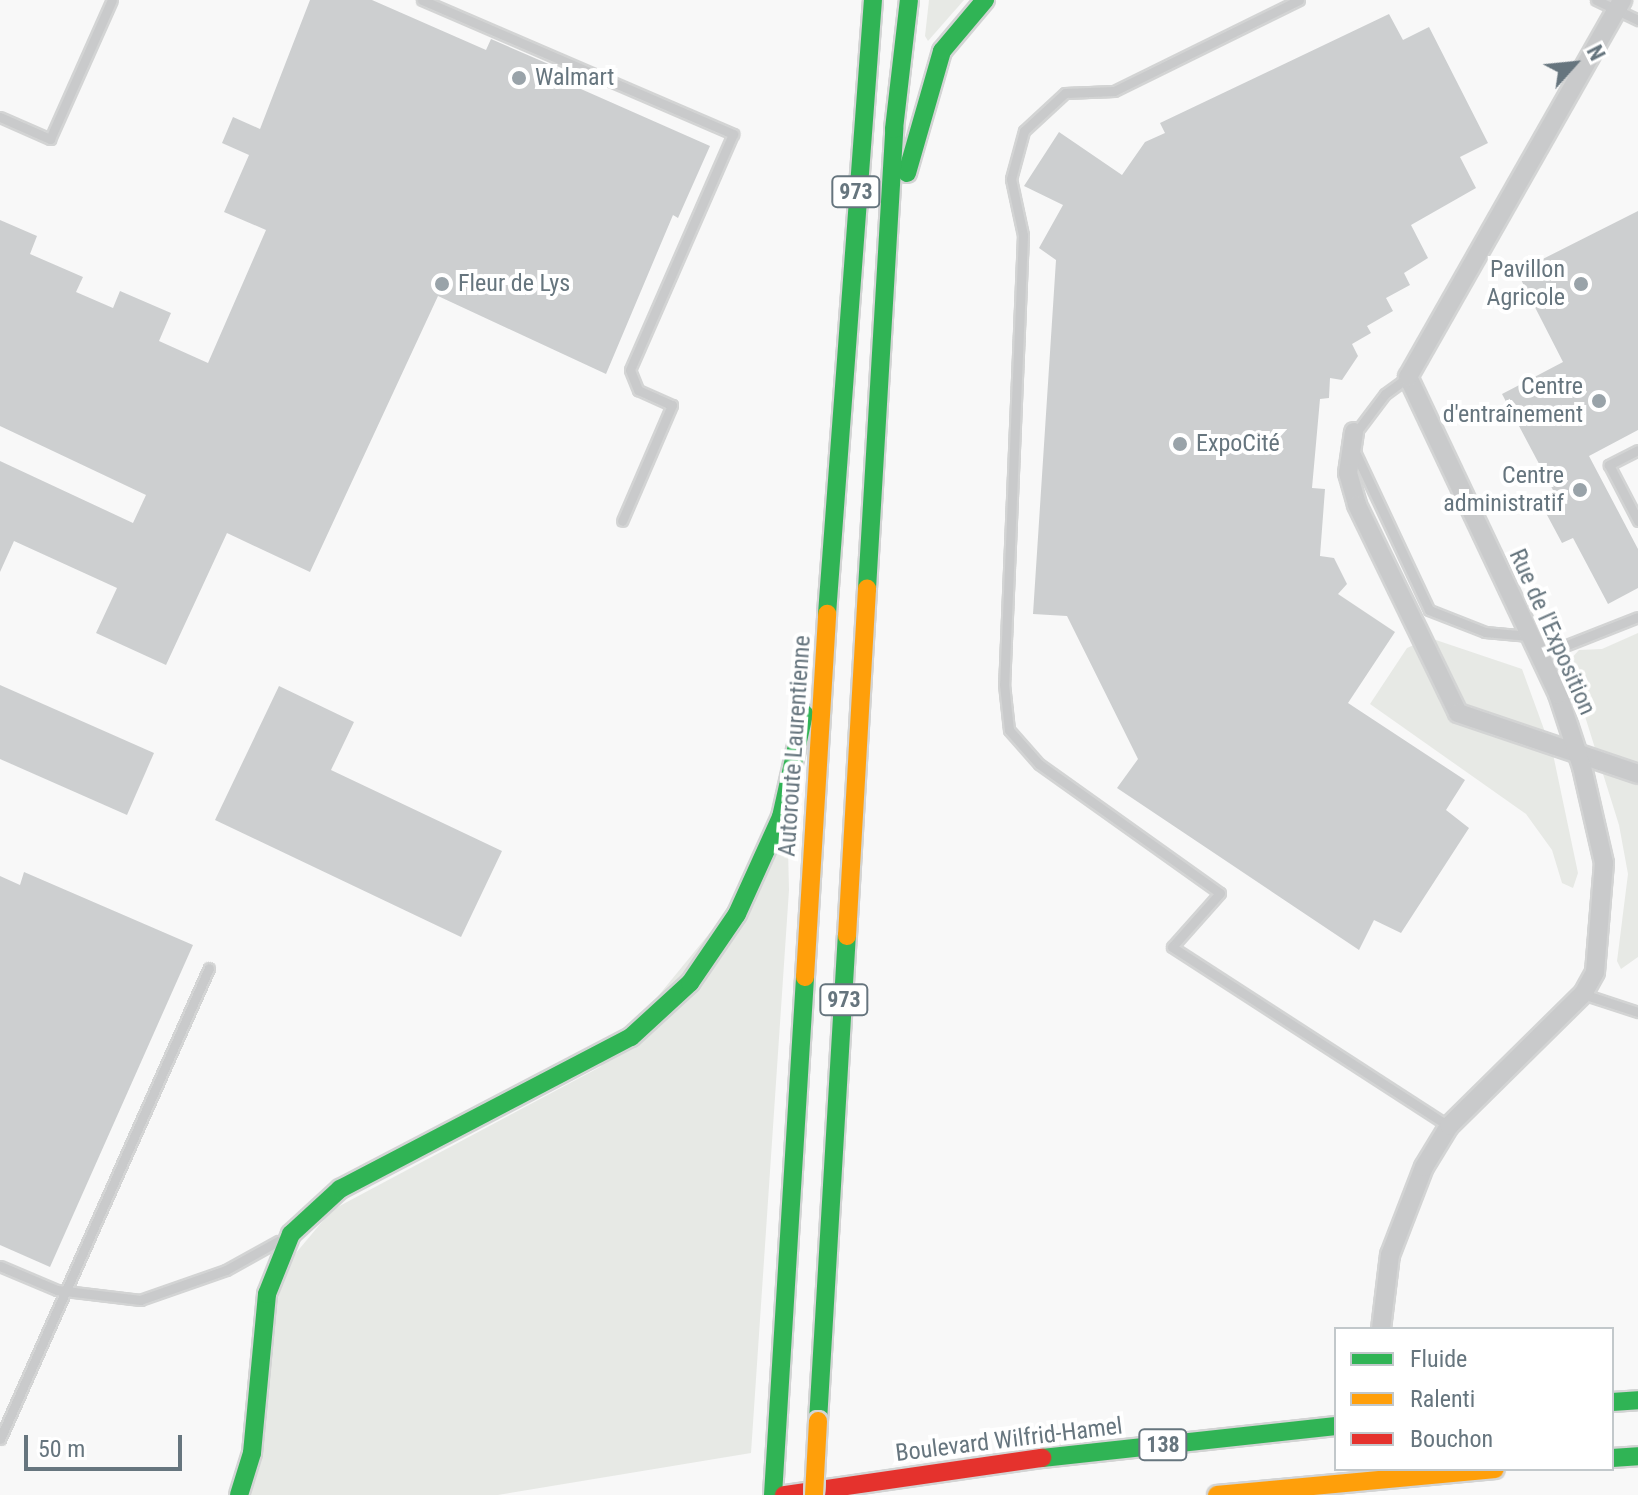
<!DOCTYPE html>
<meta charset="utf-8">
<style>
body{margin:0}
#map{position:relative;width:1638px;height:1495px;overflow:hidden;background:#f8f8f8;font-family:"Roboto Condensed",sans-serif}
div>[style]{position:absolute}
.green>*{inset:0;background:#e7e9e5}
.building>*{inset:0;background:#cdcfd0}
.roads{filter:drop-shadow(2px 0 #d3d4d4) drop-shadow(-2px 0 #d3d4d4) drop-shadow(0 2px #d3d4d4) drop-shadow(0 -2px #d3d4d4)}
.lane>*{height:9px;margin:-4.5px;padding:0 4.5px;transform-origin:4.5px;border-radius:4.5px;background:#c9cacb}
.street>*{height:18px;margin:-9px;padding:0 9px;transform-origin:9px;border-radius:9px;background:#c9cacb}
.fast>*{height:18px;margin:-9px;padding:0 9px;transform-origin:9px;border-radius:9px;background:#30b455}
.slow>*{height:18px;margin:-9px;padding:0 9px;transform-origin:9px;border-radius:9px;background:#ff9f0a}
.jam>*{height:18px;margin:-9px;padding:0 9px;transform-origin:9px;border-radius:9px;background:#e5322d}
.bridges{filter:drop-shadow(2px 0 #d4d5d5) drop-shadow(-2px 0 #d4d5d5) drop-shadow(0 2px #d4d5d5) drop-shadow(0 -2px #d4d5d5)}
.slow-bridge>*{height:18px;margin:-9px;padding:0 9px;transform-origin:9px;border-radius:9px;background:#ff9f0a}
.dots>*{width:22px;height:22px;translate:-50% -50%;box-sizing:border-box;border:4px solid #fff;border-radius:50%}
span{translate:-50% -50%;white-space:nowrap;text-align:center;line-height:1.15;-webkit-text-stroke:8px #fff;paint-order:stroke}
.shield-label span{padding:2px 6px;background:#fff;border:2px solid;border-radius:6px;-webkit-text-stroke-width:0}
.shield-label{font-size:22px;color:#66757e;font-weight:700}
.poi-label{font-size:24px;color:#66757e}
.left{translate:0 -50%;text-align:left}
.right{translate:-100% -50%;text-align:right}
.street-label{font-size:24px;color:#66757e}
.legend{position:absolute;left:1334px;top:1327px;width:280px;height:144px;box-sizing:border-box;background:#fff;border:2px solid #c2c8cb;margin:0;padding:10px 14px;list-style:none;font-size:24px;color:#66757e}
.legend li{display:flex;align-items:center;gap:16px;height:40px}
.legend b{width:40px;border:2px solid #c2c8cb}
.north{position:absolute;left:1534px;top:24px;width:80px;height:80px;-webkit-text-stroke:6px #fff;paint-order:stroke;rotate:63deg;font-size:22px;font-weight:700;line-height:32px;text-align:center;color:#66757e}
.north::after{content:'';display:block;margin:auto;width:28px;height:36px;background:#66757e;clip-path:polygon(50% 0,100% 100%,50% 72%,0 100%)}
.scale{position:absolute;left:24px;top:1435px;width:158px;height:36px;box-sizing:border-box;border:4px solid #66757e;border-top:0;padding-left:10px;font-size:24px;line-height:28px;white-space:nowrap;color:#66757e;-webkit-text-stroke:6px #fff;paint-order:stroke}
</style>
<div id="map">
<div class="green">
<i style="clip-path:polygon(929px 0,964px 0,928px 41px,925px 36px)"></i>
<i style="clip-path:polygon(1638px 633px,1638px 957px,1621px 969px,1617px 961px,1628px 874px,1619px 825px,1568px 662px,1579px 650px,1602px 649px)"></i>
<i style="clip-path:polygon(1430px 638px,1522px 669px,1553px 754px,1578px 873px,1573px 888px,1562px 883px,1552px 850px,1526px 814px,1370px 704px,1407px 648px)"></i>
<i style="clip-path:polygon(781px 846px,788px 848px,789px 890px,751px 1453px,498px 1495px,246px 1495px,270px 1324px,290px 1260px,332px 1210px,600px 1067px)"></i>
</div>
<div class="building">
<i style="clip-path:polygon(310px 0,372px 0,486px 50px,491px 39px,560px 69px,556px 78px,710px 146px,678px 218px,673px 215px,606px 374px,438px 296px,310px 572px,227px 533px,166px 665px,96px 633px,117px 588px,14px 541px,0 572px,0 461px,133px 523px,146px 495px,0 426px,0 220px,37px 236px,30px 254px,83px 277px,76px 292px,113px 308px,120px 291px,171px 313px,159px 341px,208px 363px,266px 230px,224px 212px,249px 155px,222px 143px,233px 117px,260px 129px)"></i>
<i style="clip-path:polygon(1389px 14px,1403px 40px,1429px 27px,1488px 143px,1460px 157px,1476px 188px,1411px 225px,1428px 258px,1404px 273px,1410px 285px,1386px 298px,1393px 311px,1367px 326px,1371px 333px,1352px 344px,1358px 356px,1342px 380px,1330px 378px,1329px 398px,1320px 399px,1312px 488px,1325px 489px,1320px 556px,1334px 558px,1347px 584px,1338px 594px,1395px 632px,1348px 703px,1465px 780px,1446px 810px,1469px 828px,1401px 933px,1374px 920px,1359px 950px,1117px 788px,1138px 759px,1067px 616px,1033px 614px,1056px 260px,1039px 248px,1063px 205px,1024px 186px,1059px 132px,1122px 175px,1145px 142px,1165px 133px,1160px 123px)"></i>
<i style="clip-path:polygon(1638px 211px,1638px 430px,1589px 456px,1638px 549px,1638px 588px,1608px 604px,1573px 538px,1562px 543px,1539px 500px,1554px 492px,1502px 394px,1563px 362px,1517px 272px)"></i>
<i style="clip-path:polygon(0 685px,154px 753px,127px 815px,0 759px)"></i>
<i style="clip-path:polygon(279px 686px,354px 722px,331px 770px,502px 851px,461px 937px,215px 820px)"></i>
<i style="clip-path:polygon(24px 872px,193px 945px,50px 1267px,0 1245px,0 876px,20px 885px)"></i>
</div>
<div class="roads">
<div class="lane">
<i style="left:422px;top:0;width:339px;rotate:23.3deg"></i>
<i style="left:733px;top:134px;width:257px;rotate:113.6deg"></i>
<i style="left:630px;top:370px;width:22px;rotate:68deg"></i>
<i style="left:638px;top:390px;width:37px;rotate:24deg"></i>
<i style="left:672px;top:405px;width:126px;rotate:113.3deg"></i>
<i style="left:1299px;top:0;width:206px;rotate:153.8deg"></i>
<i style="left:1114px;top:91px;width:49px;rotate:177.7deg"></i>
<i style="left:1065px;top:93px;width:56px;rotate:137.2deg"></i>
<i style="left:1024px;top:131px;width:50px;rotate:105.2deg"></i>
<i style="left:1011px;top:179px;width:57px;rotate:77.9deg"></i>
<i style="left:1023px;top:235px;width:449px;rotate:92.4deg"></i>
<i style="left:1004px;top:684px;width:46px;rotate:83.8deg"></i>
<i style="left:1009px;top:730px;width:45px;rotate:48.6deg"></i>
<i style="left:1039px;top:764px;width:222px;rotate:35.5deg"></i>
<i style="left:1220px;top:893px;width:72px;rotate:131.6deg"></i>
<i style="left:1172px;top:947px;width:330px;rotate:32.9deg"></i>
<i style="left:1596px;top:0;width:47px;rotate:25.5deg"></i>
<i style="left:0;top:117px;width:55px;rotate:23.7deg"></i>
<i style="left:50px;top:139px;width:152px;rotate:-66deg"></i>
<i style="left:1354px;top:435px;width:51px;rotate:-52.9deg"></i>
<i style="left:1385px;top:394px;width:29px;rotate:-36deg"></i>
<i style="left:1638px;top:450px;width:33px;rotate:153deg"></i>
<i style="left:1609px;top:465px;width:63px;rotate:62.6deg"></i>
<i style="left:1356px;top:454px;width:172px;rotate:64.9deg"></i>
<i style="left:1429px;top:610px;width:60px;rotate:21.4deg"></i>
<i style="left:1485px;top:632px;width:44px;rotate:5.2deg"></i>
<i style="left:1539px;top:656px;width:106px;rotate:-21.5deg"></i>
<i style="left:1583px;top:994px;width:58px;rotate:18.1deg"></i>
<i style="left:0;top:1266px;width:62px;rotate:22.8deg"></i>
<i style="left:57px;top:1290px;width:84px;rotate:6.9deg"></i>
<i style="left:140px;top:1300px;width:91px;rotate:-19.2deg"></i>
<i style="left:226px;top:1270px;width:60px;rotate:-29.1deg"></i>
<i style="left:0;top:1439px;width:515px;rotate:-66.07deg"></i>
</div>
<div class="street">
<i style="left:1354px;top:432px;width:41px;rotate:98.3deg"></i>
<i style="left:1348px;top:473px;width:33px;rotate:74deg"></i>
<i style="left:1357px;top:505px;width:231px;rotate:64.1deg"></i>
<i style="left:1458px;top:713px;width:190px;rotate:18.7deg"></i>
<i style="left:1381px;top:1329px;width:75px;rotate:-83.1deg"></i>
<i style="left:1390px;top:1255px;width:94px;rotate:-68.9deg"></i>
<i style="left:1424px;top:1167px;width:48px;rotate:-58.6deg"></i>
<i style="left:1449px;top:1126px;width:188px;rotate:-44.6deg"></i>
<i style="left:1583px;top:994px;width:25px;rotate:-61deg"></i>
<i style="left:1595px;top:972px;width:109px;rotate:-85.3deg"></i>
<i style="left:1604px;top:863px;width:98px;rotate:-102.9deg"></i>
<i style="left:1582px;top:767px;width:77px;rotate:-108.2deg"></i>
<i style="left:1558px;top:694px;width:351px;rotate:-115.3deg"></i>
<i style="left:1408px;top:377px;width:434px;rotate:-60.4deg"></i>
</div>
<div class="fast">
<i style="left:907px;top:173px;width:127px;rotate:-74deg"></i>
<i style="left:942px;top:51px;width:67px;rotate:-49.9deg"></i>
<i style="left:867px;top:589px;width:461px;rotate:-86.6deg"></i>
<i style="left:894px;top:129px;width:130px;rotate:-83.4deg"></i>
<i style="left:827px;top:614px;width:616px;rotate:-85.72deg"></i>
<i style="left:1612px;top:1402px;width:26px;rotate:-4deg"></i>
<i style="left:818px;top:1421px;width:486px;rotate:-86.6deg"></i>
<i style="left:1042px;top:1458px;width:296px;rotate:-6.2deg"></i>
<i style="left:1612px;top:1458px;width:26px;rotate:-4deg"></i>
<i style="left:239px;top:1495px;width:44px;rotate:-72.8deg"></i>
<i style="left:252px;top:1453px;width:160px;rotate:-84.6deg"></i>
<i style="left:267px;top:1294px;width:65px;rotate:-68.2deg"></i>
<i style="left:291px;top:1234px;width:67px;rotate:-42.6deg"></i>
<i style="left:340px;top:1189px;width:328px;rotate:-27.6deg"></i>
<i style="left:631px;top:1037px;width:80px;rotate:-42.5deg"></i>
<i style="left:690px;top:983px;width:83px;rotate:-55.7deg"></i>
<i style="left:737px;top:914px;width:107px;rotate:-65.6deg"></i>
<i style="left:781px;top:817px;width:106px;rotate:-77.4deg"></i>
<i style="left:773px;top:1495px;width:519px;rotate:-86.46deg"></i>
</div>
<div class="slow">
<i style="left:847px;top:936px;width:348px;rotate:-86.7deg"></i>
<i style="left:805px;top:977px;width:364px;rotate:-86.5deg"></i>
<i style="left:1217px;top:1495px;width:279px;rotate:-5.3deg"></i>
</div>
<div class="jam">
<i style="left:784px;top:1495px;width:261px;rotate:-8.2deg"></i>
</div>
</div>
<div class="bridges">
<div class="slow-bridge">
<i style="left:814px;top:1495px;width:74px;rotate:-86.9deg"></i>
</div>
</div>
<div class="dots">
<i style="left:519px;top:78px;background:#99a3a9"></i>
<i style="left:442px;top:284px;background:#99a3a9"></i>
<i style="left:1581px;top:284px;background:#99a3a9"></i>
<i style="left:1599px;top:401px;background:#99a3a9"></i>
<i style="left:1180px;top:444px;background:#99a3a9"></i>
<i style="left:1580px;top:490px;background:#99a3a9"></i>
</div>
<div class="shield-label">
<span style="left:856px;top:192px">973</span>
<span style="left:844px;top:1000px">973</span>
<span style="left:1163px;top:1445px">138</span>
</div>
<div class="poi-label">
<span class="left" style="left:535px;top:78px">Walmart</span>
<span class="right" style="left:1565px;top:284px">Pavillon<br>Agricole</span>
<span class="left" style="left:458px;top:284px">Fleur de Lys</span>
<span class="right" style="left:1583px;top:401px">Centre<br>d'entraînement</span>
<span class="left" style="left:1196px;top:444px">ExpoCité</span>
<span class="right" style="left:1564px;top:490px">Centre<br>administratif</span>
</div>
<div class="street-label">
<span style="left:1552px;top:632px;rotate:66deg">Rue de l'Exposition</span>
<span style="left:795px;top:746px;rotate:-86deg">Autoroute Laurentienne</span>
<span style="left:1009px;top:1440px;rotate:-7deg">Boulevard Wilfrid-Hamel</span>
</div>
<ul class="legend">
<li><b style="height:10px;background:#30b455"></b>Fluide</li>
<li><b style="height:10px;background:#ff9f0a"></b>Ralenti</li>
<li><b style="height:10px;background:#e5322d"></b>Bouchon</li>
</ul>
<div class="north">N</div>
<div class="scale">50 m</div>
</div>
